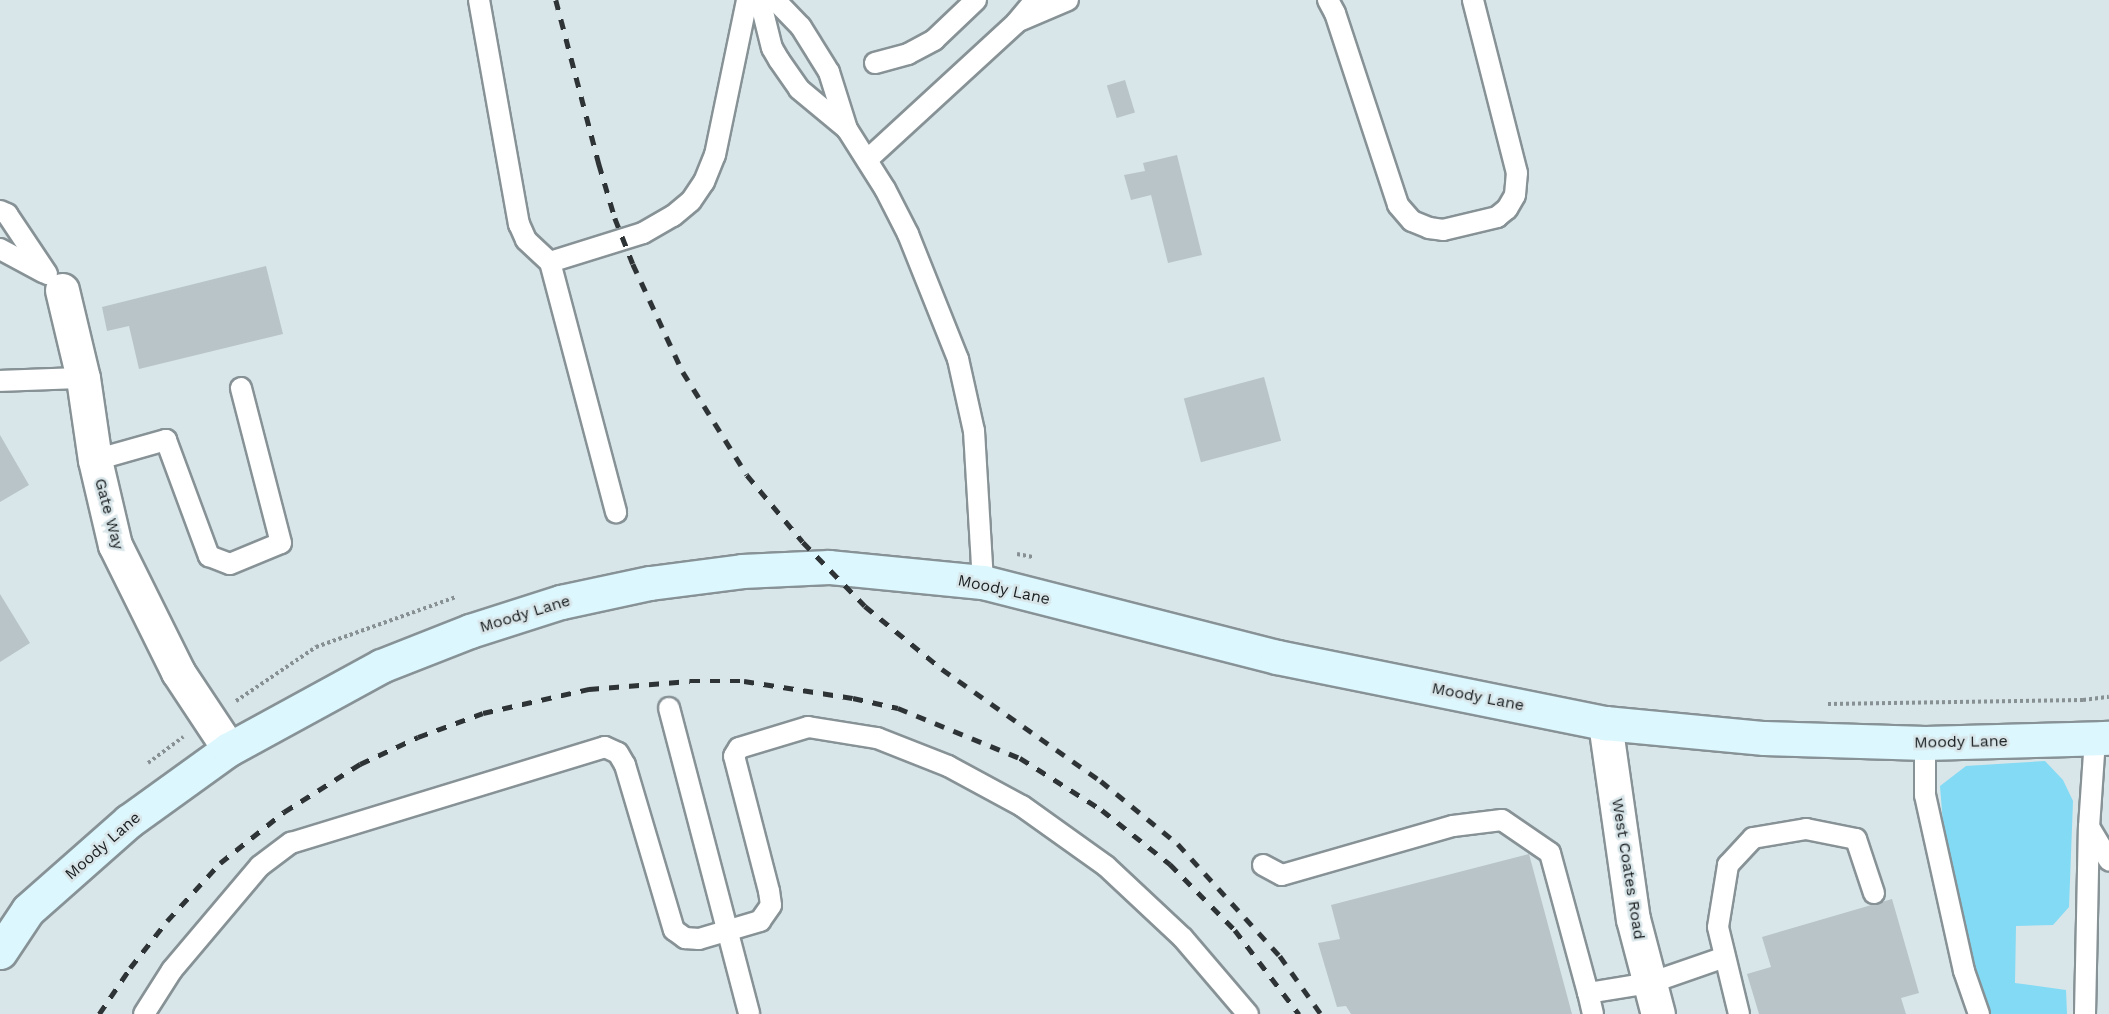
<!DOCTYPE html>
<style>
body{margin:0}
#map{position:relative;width:2109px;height:1014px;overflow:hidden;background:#d8e5e9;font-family:"Work Sans",sans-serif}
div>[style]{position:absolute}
.green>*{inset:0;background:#82daf4}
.building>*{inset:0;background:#b8c4c8;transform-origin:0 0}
.path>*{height:4px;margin-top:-2px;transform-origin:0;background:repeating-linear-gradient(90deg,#879093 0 3px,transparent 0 6px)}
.roads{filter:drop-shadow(2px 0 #879296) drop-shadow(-2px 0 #879296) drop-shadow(0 2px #879296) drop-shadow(0 -2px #879296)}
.lane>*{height:20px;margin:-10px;padding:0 10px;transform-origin:10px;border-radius:10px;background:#fff}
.street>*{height:33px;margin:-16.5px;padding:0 16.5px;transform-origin:16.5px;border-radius:16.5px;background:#fff}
.secondary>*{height:33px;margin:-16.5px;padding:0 16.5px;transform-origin:16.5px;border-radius:16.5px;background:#dcf7fe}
.rail>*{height:4.5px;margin-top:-2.25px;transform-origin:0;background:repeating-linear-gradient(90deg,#2e3336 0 10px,transparent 0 20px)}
span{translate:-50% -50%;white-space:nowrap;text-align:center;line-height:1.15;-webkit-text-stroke:5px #d8e5e9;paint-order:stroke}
.street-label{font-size:16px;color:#191d1f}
</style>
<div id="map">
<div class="green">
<i style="clip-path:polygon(2045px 761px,2063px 780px,2073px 801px,2069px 907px,2053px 925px,2016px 926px,2015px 983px,2066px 990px,2067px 1014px,1988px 1014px,1969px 964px,1944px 836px,1940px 786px,1966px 766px)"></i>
</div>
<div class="building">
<i style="left:1125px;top:80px;width:34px;height:19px;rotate:73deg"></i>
<i style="clip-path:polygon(1177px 155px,1202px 255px,1168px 263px,1151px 195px,1131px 200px,1124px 175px,1145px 171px,1143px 163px)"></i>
<i style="clip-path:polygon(266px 266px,283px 334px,139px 369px,129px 326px,107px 331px,102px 307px)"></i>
<i style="left:1264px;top:377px;width:66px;height:83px;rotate:75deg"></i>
<i style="clip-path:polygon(0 435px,29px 485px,0 502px)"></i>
<i style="clip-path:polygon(0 594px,30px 643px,0 662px)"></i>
<i style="clip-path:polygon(1529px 854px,1572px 1014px,1351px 1014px,1346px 1006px,1337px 1007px,1318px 943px,1340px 939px,1331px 905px)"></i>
<i style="clip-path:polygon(1892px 899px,1919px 993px,1901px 998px,1906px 1014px,1759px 1014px,1747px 974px,1771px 967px,1762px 937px)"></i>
</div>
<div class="path">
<i style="left:1017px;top:554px;width:16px;rotate:11deg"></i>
<i style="left:236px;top:701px;width:97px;rotate:-34deg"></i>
<i style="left:316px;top:647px;width:149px;rotate:-19.7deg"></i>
<i style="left:1828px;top:704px;width:255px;rotate:-0.9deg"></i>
<i style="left:2083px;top:700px;width:26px;rotate:-7deg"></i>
<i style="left:148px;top:763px;width:44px;rotate:-36.6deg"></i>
</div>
<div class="roads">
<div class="lane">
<i style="left:479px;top:0;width:228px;rotate:79.9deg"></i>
<i style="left:519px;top:224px;width:17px;rotate:66deg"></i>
<i style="left:526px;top:240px;width:33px;rotate:43deg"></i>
<i style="left:550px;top:262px;width:259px;rotate:75.2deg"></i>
<i style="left:760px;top:0;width:49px;rotate:76deg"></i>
<i style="left:772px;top:48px;width:14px;rotate:60deg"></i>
<i style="left:779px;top:60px;width:35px;rotate:55deg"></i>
<i style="left:799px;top:89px;width:62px;rotate:39.8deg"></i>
<i style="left:775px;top:0;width:37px;rotate:46deg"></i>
<i style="left:801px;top:27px;width:53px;rotate:58.1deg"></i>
<i style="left:829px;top:72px;width:60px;rotate:72.5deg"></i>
<i style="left:847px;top:129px;width:71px;rotate:57.7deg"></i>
<i style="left:885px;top:189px;width:51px;rotate:62.9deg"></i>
<i style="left:908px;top:234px;width:135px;rotate:68.2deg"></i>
<i style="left:958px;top:359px;width:74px;rotate:77.5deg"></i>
<i style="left:974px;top:431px;width:151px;rotate:86.6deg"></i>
<i style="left:1328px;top:0;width:15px;rotate:62deg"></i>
<i style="left:1335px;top:13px;width:202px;rotate:71.8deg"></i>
<i style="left:1398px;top:205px;width:21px;rotate:49deg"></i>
<i style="left:1412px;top:221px;width:18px;rotate:22deg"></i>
<i style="left:1429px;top:228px;width:14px;rotate:8deg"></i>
<i style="left:1443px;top:230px;width:56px;rotate:-13.5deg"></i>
<i style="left:1497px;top:217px;width:13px;rotate:-39deg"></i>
<i style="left:1507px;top:209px;width:16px;rotate:-60deg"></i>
<i style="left:1515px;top:195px;width:22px;rotate:-85deg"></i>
<i style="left:1517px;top:173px;width:179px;rotate:-104.3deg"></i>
<i style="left:1021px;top:20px;width:51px;rotate:-23.1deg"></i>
<i style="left:875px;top:63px;width:34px;rotate:-15deg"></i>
<i style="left:908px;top:54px;width:30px;rotate:-28deg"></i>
<i style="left:934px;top:40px;width:58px;rotate:-43.6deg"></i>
<i style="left:867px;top:160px;width:202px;rotate:-42.6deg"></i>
<i style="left:1016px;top:23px;width:30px;rotate:-50deg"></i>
<i style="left:0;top:211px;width:8px;rotate:23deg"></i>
<i style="left:7px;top:214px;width:72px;rotate:56.3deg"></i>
<i style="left:0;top:249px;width:49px;rotate:28.1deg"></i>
<i style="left:550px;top:262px;width:97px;rotate:-17.3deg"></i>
<i style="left:643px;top:233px;width:34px;rotate:-30deg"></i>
<i style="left:673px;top:216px;width:23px;rotate:-40deg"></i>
<i style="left:691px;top:201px;width:23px;rotate:-56deg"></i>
<i style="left:704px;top:182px;width:29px;rotate:-68deg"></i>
<i style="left:715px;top:155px;width:158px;rotate:-78.3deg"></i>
<i style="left:0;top:381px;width:83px;rotate:-2.1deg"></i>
<i style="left:95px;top:460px;width:74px;rotate:-15.7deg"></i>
<i style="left:166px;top:440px;width:124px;rotate:69.7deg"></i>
<i style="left:209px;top:556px;width:22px;rotate:21deg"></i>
<i style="left:230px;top:564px;width:55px;rotate:-22.4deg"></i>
<i style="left:281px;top:543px;width:160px;rotate:-104.5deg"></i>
<i style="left:669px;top:708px;width:316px;rotate:75.3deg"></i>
<i style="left:1925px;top:743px;width:52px;rotate:90deg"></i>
<i style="left:1925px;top:795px;width:180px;rotate:77.5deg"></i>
<i style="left:1964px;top:971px;width:46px;rotate:70.8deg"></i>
<i style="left:2089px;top:827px;width:39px;rotate:59deg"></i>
<i style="left:1263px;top:865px;width:21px;rotate:28deg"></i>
<i style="left:1282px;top:875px;width:178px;rotate:-16deg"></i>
<i style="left:1453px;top:826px;width:49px;rotate:-7deg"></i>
<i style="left:1502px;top:820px;width:58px;rotate:34.5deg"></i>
<i style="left:1550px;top:853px;width:145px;rotate:74.8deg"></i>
<i style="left:144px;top:1014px;width:52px;rotate:-57.5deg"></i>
<i style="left:172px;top:970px;width:136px;rotate:-49.8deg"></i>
<i style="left:260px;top:866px;width:39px;rotate:-37deg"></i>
<i style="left:291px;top:843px;width:328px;rotate:-17deg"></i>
<i style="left:605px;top:747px;width:14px;rotate:25deg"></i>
<i style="left:618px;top:753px;width:14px;rotate:60deg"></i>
<i style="left:625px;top:765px;width:172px;rotate:73.5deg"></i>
<i style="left:674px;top:930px;width:14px;rotate:36deg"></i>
<i style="left:685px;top:938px;width:14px;rotate:4deg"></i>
<i style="left:699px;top:939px;width:64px;rotate:-16.4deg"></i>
<i style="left:760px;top:921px;width:19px;rotate:-55deg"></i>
<i style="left:771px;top:905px;width:14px;rotate:-98deg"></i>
<i style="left:769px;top:891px;width:139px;rotate:-104.5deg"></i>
<i style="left:734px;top:756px;width:9px;rotate:-58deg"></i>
<i style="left:739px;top:748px;width:72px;rotate:-16.9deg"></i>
<i style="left:808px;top:727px;width:70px;rotate:9.1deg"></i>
<i style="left:877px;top:738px;width:76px;rotate:21.5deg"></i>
<i style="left:948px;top:766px;width:84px;rotate:28.4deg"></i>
<i style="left:1022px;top:806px;width:103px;rotate:35.5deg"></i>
<i style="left:1106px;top:866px;width:105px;rotate:43.1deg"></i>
<i style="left:1183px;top:938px;width:100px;rotate:49.5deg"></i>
<i style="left:1593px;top:1014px;width:22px;rotate:-103deg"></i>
<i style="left:1588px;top:993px;width:63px;rotate:-9.2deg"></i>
<i style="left:1650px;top:983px;width:79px;rotate:-19.1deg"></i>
<i style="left:1739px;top:1014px;width:89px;rotate:-103.6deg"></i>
<i style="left:1718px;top:927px;width:63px;rotate:-80.8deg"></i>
<i style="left:1728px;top:865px;width:37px;rotate:-47deg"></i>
<i style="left:1753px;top:838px;width:54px;rotate:-9.6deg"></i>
<i style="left:1806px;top:829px;width:51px;rotate:11.3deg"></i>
<i style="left:1856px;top:839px;width:57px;rotate:71.6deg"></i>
<i style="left:2085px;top:1014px;width:187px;rotate:-88.8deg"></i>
<i style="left:2089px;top:827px;width:88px;rotate:-86.1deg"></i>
</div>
<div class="street">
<i style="left:62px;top:290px;width:90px;rotate:76.6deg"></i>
<i style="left:83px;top:378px;width:83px;rotate:81.7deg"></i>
<i style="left:95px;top:460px;width:87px;rotate:76.8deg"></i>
<i style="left:115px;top:545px;width:142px;rotate:63.6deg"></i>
<i style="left:178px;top:672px;width:92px;rotate:56.5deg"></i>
<i style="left:1605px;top:723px;width:198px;rotate:81.9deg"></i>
<i style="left:1633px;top:919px;width:98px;rotate:75.3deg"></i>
</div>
<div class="secondary">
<i style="left:0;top:952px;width:50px;rotate:-56.3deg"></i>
<i style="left:28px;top:910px;width:135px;rotate:-41.4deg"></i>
<i style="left:129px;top:821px;width:123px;rotate:-35.8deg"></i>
<i style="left:229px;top:749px;width:173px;rotate:-28.6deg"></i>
<i style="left:381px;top:666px;width:96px;rotate:-21.5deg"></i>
<i style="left:470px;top:631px;width:96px;rotate:-17.7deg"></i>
<i style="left:561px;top:602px;width:91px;rotate:-12.1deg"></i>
<i style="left:650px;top:583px;width:93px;rotate:-7.4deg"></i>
<i style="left:742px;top:571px;width:87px;rotate:-2.6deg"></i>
<i style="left:829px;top:567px;width:155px;rotate:5.6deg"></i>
<i style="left:983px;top:582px;width:303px;rotate:14.3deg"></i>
<i style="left:1277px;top:657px;width:335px;rotate:11.4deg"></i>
<i style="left:1605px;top:723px;width:160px;rotate:5.4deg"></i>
<i style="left:1764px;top:738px;width:161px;rotate:1.8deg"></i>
<i style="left:1925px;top:743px;width:184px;rotate:-1.6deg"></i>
</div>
</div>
<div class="rail">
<i style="left:556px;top:0;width:170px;rotate:75.3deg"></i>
<i style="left:599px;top:164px;width:56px;rotate:73.5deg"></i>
<i style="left:615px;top:218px;width:49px;rotate:68.6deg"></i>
<i style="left:633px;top:264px;width:119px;rotate:65.2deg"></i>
<i style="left:683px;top:372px;width:121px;rotate:58.1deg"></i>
<i style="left:747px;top:475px;width:87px;rotate:50.1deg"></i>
<i style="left:803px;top:542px;width:89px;rotate:45.9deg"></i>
<i style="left:865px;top:606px;width:99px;rotate:39.3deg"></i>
<i style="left:942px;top:669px;width:194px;rotate:35.2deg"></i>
<i style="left:1101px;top:781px;width:99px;rotate:39.3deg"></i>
<i style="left:1178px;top:844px;width:151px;rotate:47.7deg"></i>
<i style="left:1280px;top:956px;width:71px;rotate:54.7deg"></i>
<i style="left:99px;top:1014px;width:55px;rotate:-56deg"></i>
<i style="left:130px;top:968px;width:60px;rotate:-51.8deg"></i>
<i style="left:167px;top:921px;width:79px;rotate:-47.6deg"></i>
<i style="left:220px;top:863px;width:82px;rotate:-38.6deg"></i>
<i style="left:284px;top:812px;width:90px;rotate:-32.3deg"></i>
<i style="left:360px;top:764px;width:64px;rotate:-25deg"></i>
<i style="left:418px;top:737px;width:69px;rotate:-20.3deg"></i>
<i style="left:483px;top:713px;width:109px;rotate:-12.8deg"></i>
<i style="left:589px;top:689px;width:101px;rotate:-4.5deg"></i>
<i style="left:690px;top:681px;width:54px"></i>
<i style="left:744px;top:681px;width:110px;rotate:8.9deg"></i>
<i style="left:853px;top:698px;width:46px;rotate:12.5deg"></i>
<i style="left:898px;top:708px;width:132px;rotate:22.3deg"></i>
<i style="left:1020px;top:758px;width:97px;rotate:32.4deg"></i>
<i style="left:1102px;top:810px;width:87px;rotate:38.5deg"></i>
<i style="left:1170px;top:864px;width:93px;rotate:45.4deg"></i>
<i style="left:1235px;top:930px;width:106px;rotate:52.7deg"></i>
</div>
<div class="street-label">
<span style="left:109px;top:514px;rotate:75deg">Gate Way</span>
<span style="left:1004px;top:590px;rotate:12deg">Moody Lane</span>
<span style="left:525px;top:614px;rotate:-17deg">Moody Lane</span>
<span style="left:1478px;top:697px;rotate:11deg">Moody Lane</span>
<span style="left:1961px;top:742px;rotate:-1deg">Moody Lane</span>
<span style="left:103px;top:846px;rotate:-41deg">Moody Lane</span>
<span style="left:1628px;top:869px;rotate:81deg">West Coates Road</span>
</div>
</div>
